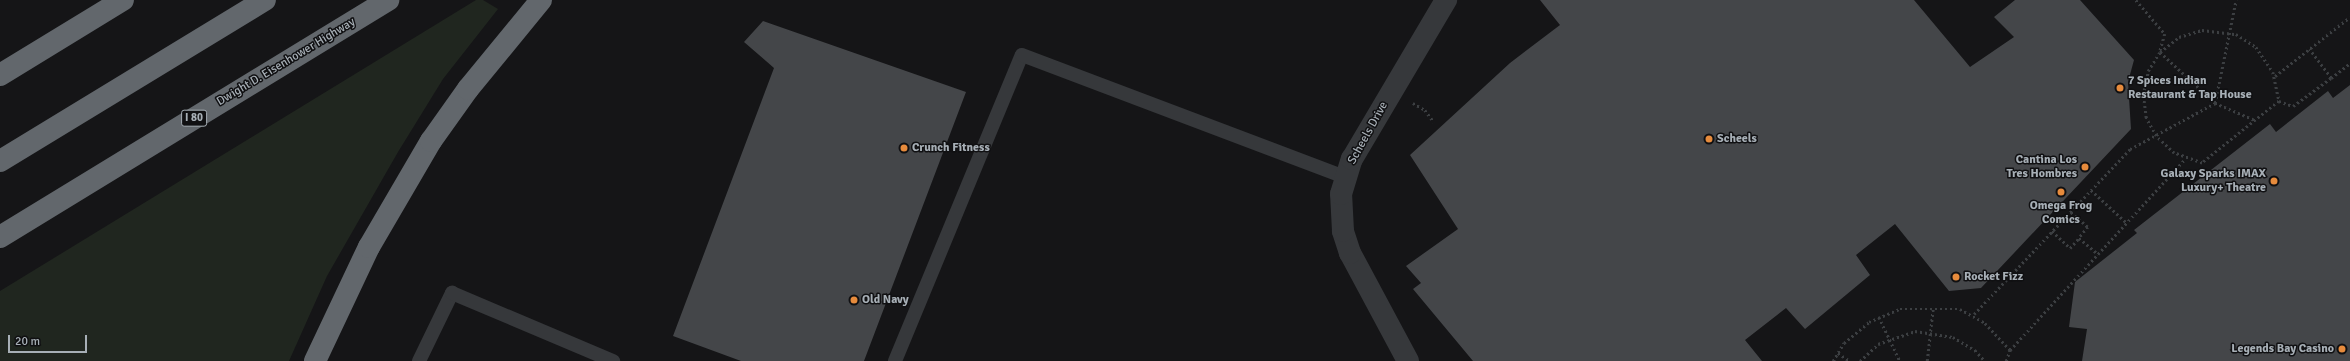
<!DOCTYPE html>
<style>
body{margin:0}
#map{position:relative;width:2350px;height:361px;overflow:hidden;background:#151517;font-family:Signika,sans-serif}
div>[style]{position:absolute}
.green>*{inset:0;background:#20261f}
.building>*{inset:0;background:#444649}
.path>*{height:2.5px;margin-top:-1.25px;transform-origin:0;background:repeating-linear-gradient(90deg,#3c3f42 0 2px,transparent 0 5px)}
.service>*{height:14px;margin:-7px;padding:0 7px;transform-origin:7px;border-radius:7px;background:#36383b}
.minor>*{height:22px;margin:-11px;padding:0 11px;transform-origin:11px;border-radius:11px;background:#36383b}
.motorway>*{height:22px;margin:-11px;padding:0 11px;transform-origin:11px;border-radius:11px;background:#62676c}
.dots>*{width:11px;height:11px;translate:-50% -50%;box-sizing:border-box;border:2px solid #101012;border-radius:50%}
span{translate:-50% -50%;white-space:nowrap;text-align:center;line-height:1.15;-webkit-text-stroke:3px #101012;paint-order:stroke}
.shield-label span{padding:1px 3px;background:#101012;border:1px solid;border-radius:3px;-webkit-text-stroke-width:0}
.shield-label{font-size:11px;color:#a7afb6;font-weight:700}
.street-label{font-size:12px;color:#a7afb6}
.poi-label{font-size:12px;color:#a7afb6;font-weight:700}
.left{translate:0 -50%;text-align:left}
.right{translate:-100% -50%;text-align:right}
.scale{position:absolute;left:8px;top:335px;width:79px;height:18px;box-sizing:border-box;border:2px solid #a7afb6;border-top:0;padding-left:5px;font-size:12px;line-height:14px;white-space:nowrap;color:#a7afb6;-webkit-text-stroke:3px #101012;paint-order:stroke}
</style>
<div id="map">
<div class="green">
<i style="clip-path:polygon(476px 0,483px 0,498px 9px,443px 79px,398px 152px,327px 276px,289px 361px,0 361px,0 291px)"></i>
</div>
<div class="building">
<i style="clip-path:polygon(1540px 0,1914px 0,1970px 67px,2014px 37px,1994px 17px,2015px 0,2080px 0,2134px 60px,2128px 82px,2131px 129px,1981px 288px,1949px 291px,1895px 224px,1856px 255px,1870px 275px,1805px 329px,1786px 308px,1745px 340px,1762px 361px,1473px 361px,1413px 289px,1421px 283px,1406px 266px,1458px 229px,1410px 155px,1510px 63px,1560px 25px)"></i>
<i style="clip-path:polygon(763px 21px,966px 92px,864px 361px,741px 361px,673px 336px,774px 68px,744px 42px)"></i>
<i style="clip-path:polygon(2350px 85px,2350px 361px,2082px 361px,2087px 329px,2069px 327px,2075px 282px,2137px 233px,2134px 230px,2270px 124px,2276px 132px,2328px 91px,2333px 98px)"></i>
</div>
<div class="path">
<i style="left:2136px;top:0;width:45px;rotate:49.5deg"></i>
<i style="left:2165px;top:34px;width:19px;rotate:106deg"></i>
<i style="left:2160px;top:52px;width:75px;rotate:42.8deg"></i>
<i style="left:2215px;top:103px;width:105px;rotate:-78.5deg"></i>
<i style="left:2202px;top:30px;width:34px;rotate:7deg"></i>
<i style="left:2236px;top:34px;width:24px;rotate:33deg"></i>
<i style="left:2256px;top:47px;width:30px;rotate:56deg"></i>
<i style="left:2273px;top:72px;width:30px;rotate:78deg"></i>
<i style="left:2279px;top:101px;width:99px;rotate:141.2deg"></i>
<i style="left:2202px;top:163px;width:30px;rotate:-160deg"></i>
<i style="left:2174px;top:153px;width:25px;rotate:-137deg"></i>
<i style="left:2156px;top:136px;width:21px;rotate:-119deg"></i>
<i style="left:2146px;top:118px;width:23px;rotate:-97deg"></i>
<i style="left:2143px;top:95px;width:25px;rotate:-78deg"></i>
<i style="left:2148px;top:71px;width:22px;rotate:-58deg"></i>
<i style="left:2160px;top:52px;width:24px;rotate:-38deg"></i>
<i style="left:2179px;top:37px;width:24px;rotate:-17deg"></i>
<i style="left:2275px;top:76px;width:95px;rotate:-38.2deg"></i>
<i style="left:2331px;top:78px;width:24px;rotate:-38deg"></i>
<i style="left:2279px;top:101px;width:15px;rotate:20deg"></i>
<i style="left:2293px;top:106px;width:47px;rotate:-36.4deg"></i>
<i style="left:2331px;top:78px;width:36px;rotate:-127deg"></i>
<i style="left:1413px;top:103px;width:14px;rotate:30deg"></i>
<i style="left:1425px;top:110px;width:15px;rotate:53deg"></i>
<i style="left:2091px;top:190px;width:49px;rotate:42.5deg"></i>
<i style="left:2071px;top:212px;width:23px;rotate:41deg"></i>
<i style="left:2088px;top:227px;width:14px;rotate:129deg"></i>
<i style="left:2052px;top:231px;width:25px;rotate:43deg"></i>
<i style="left:2070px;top:248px;width:13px;rotate:-48deg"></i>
<i style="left:2079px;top:238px;width:25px;rotate:40deg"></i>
<i style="left:1974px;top:314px;width:227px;rotate:-46.6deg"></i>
<i style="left:2130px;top:149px;width:97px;rotate:-28.4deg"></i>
<i style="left:2215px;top:103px;width:43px;rotate:23deg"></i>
<i style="left:1879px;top:317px;width:49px;rotate:64.5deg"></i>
<i style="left:1838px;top:353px;width:14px;rotate:34deg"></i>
<i style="left:1833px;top:361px;width:21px;rotate:-59deg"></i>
<i style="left:1844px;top:343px;width:33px;rotate:-40deg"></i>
<i style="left:1869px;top:322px;width:34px;rotate:-23deg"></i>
<i style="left:1900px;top:309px;width:60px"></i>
<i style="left:1960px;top:309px;width:29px;rotate:29deg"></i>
<i style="left:1985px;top:323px;width:37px;rotate:47deg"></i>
<i style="left:1860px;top:361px;width:25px;rotate:-43deg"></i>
<i style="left:1878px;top:344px;width:39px;rotate:-19deg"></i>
<i style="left:1915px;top:331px;width:38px;rotate:9deg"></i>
<i style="left:1953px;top:337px;width:26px;rotate:31deg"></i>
<i style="left:1975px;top:350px;width:15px;rotate:48deg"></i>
<i style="left:1927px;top:361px;width:53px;rotate:-83.5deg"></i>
<i style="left:2006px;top:361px;width:12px;rotate:-70deg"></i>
<i style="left:2010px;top:350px;width:259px;rotate:-47.5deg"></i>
</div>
<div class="service">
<i style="left:419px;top:361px;width:76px;rotate:-64.1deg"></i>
<i style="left:452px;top:293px;width:175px;rotate:22.9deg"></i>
<i style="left:895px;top:361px;width:331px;rotate:-67.5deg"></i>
<i style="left:1022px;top:55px;width:345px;rotate:20.7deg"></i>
</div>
<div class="minor">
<i style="left:1408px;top:361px;width:123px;rotate:-118.2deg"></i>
<i style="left:1350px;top:253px;width:23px;rotate:-108deg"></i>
<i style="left:1343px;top:231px;width:37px;rotate:-93deg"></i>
<i style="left:1341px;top:194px;width:37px;rotate:-73deg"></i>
<i style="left:1352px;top:159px;width:185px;rotate:-59.4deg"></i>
</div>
<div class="motorway">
<i style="left:0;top:75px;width:144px;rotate:-31.4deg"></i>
<i style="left:0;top:161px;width:310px;rotate:-31.3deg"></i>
<i style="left:0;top:237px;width:455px;rotate:-31.4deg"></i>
<i style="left:315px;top:361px;width:126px;rotate:-64.7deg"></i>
<i style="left:369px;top:247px;width:123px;rotate:-59.7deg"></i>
<i style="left:431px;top:141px;width:64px;rotate:-54.6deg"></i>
<i style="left:468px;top:89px;width:115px;rotate:-50.6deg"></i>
</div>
<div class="dots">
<i style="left:2120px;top:88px;background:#e78b3c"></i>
<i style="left:1709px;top:139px;background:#e78b3c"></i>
<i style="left:904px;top:148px;background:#e78b3c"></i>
<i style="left:2085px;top:167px;background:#e78b3c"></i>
<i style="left:2274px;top:181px;background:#e78b3c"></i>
<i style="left:2061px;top:192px;background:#e78b3c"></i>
<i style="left:1956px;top:277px;background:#e78b3c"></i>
<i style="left:854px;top:300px;background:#e78b3c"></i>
<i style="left:2342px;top:349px;background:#e78b3c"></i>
</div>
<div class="shield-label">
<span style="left:194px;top:118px">I 80</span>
</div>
<div class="street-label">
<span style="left:286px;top:62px;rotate:-31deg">Dwight D. Eisenhower Highway</span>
<span style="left:1368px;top:133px;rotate:-61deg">Scheels Drive</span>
</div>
<div class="poi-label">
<span class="left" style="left:2128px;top:88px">7 Spices Indian<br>Restaurant &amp; Tap House</span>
<span class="left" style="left:1717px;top:139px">Scheels</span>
<span class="left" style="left:912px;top:148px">Crunch Fitness</span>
<span class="right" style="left:2077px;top:167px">Cantina Los<br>Tres Hombres</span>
<span class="right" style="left:2266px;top:181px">Galaxy Sparks IMAX<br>Luxury+ Theatre</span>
<span style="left:2061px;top:213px">Omega Frog<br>Comics</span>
<span class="left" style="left:1964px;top:277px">Rocket Fizz</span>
<span class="left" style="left:862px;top:300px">Old Navy</span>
<span class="right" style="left:2334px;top:349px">Legends Bay Casino</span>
</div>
<div class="scale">20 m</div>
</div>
